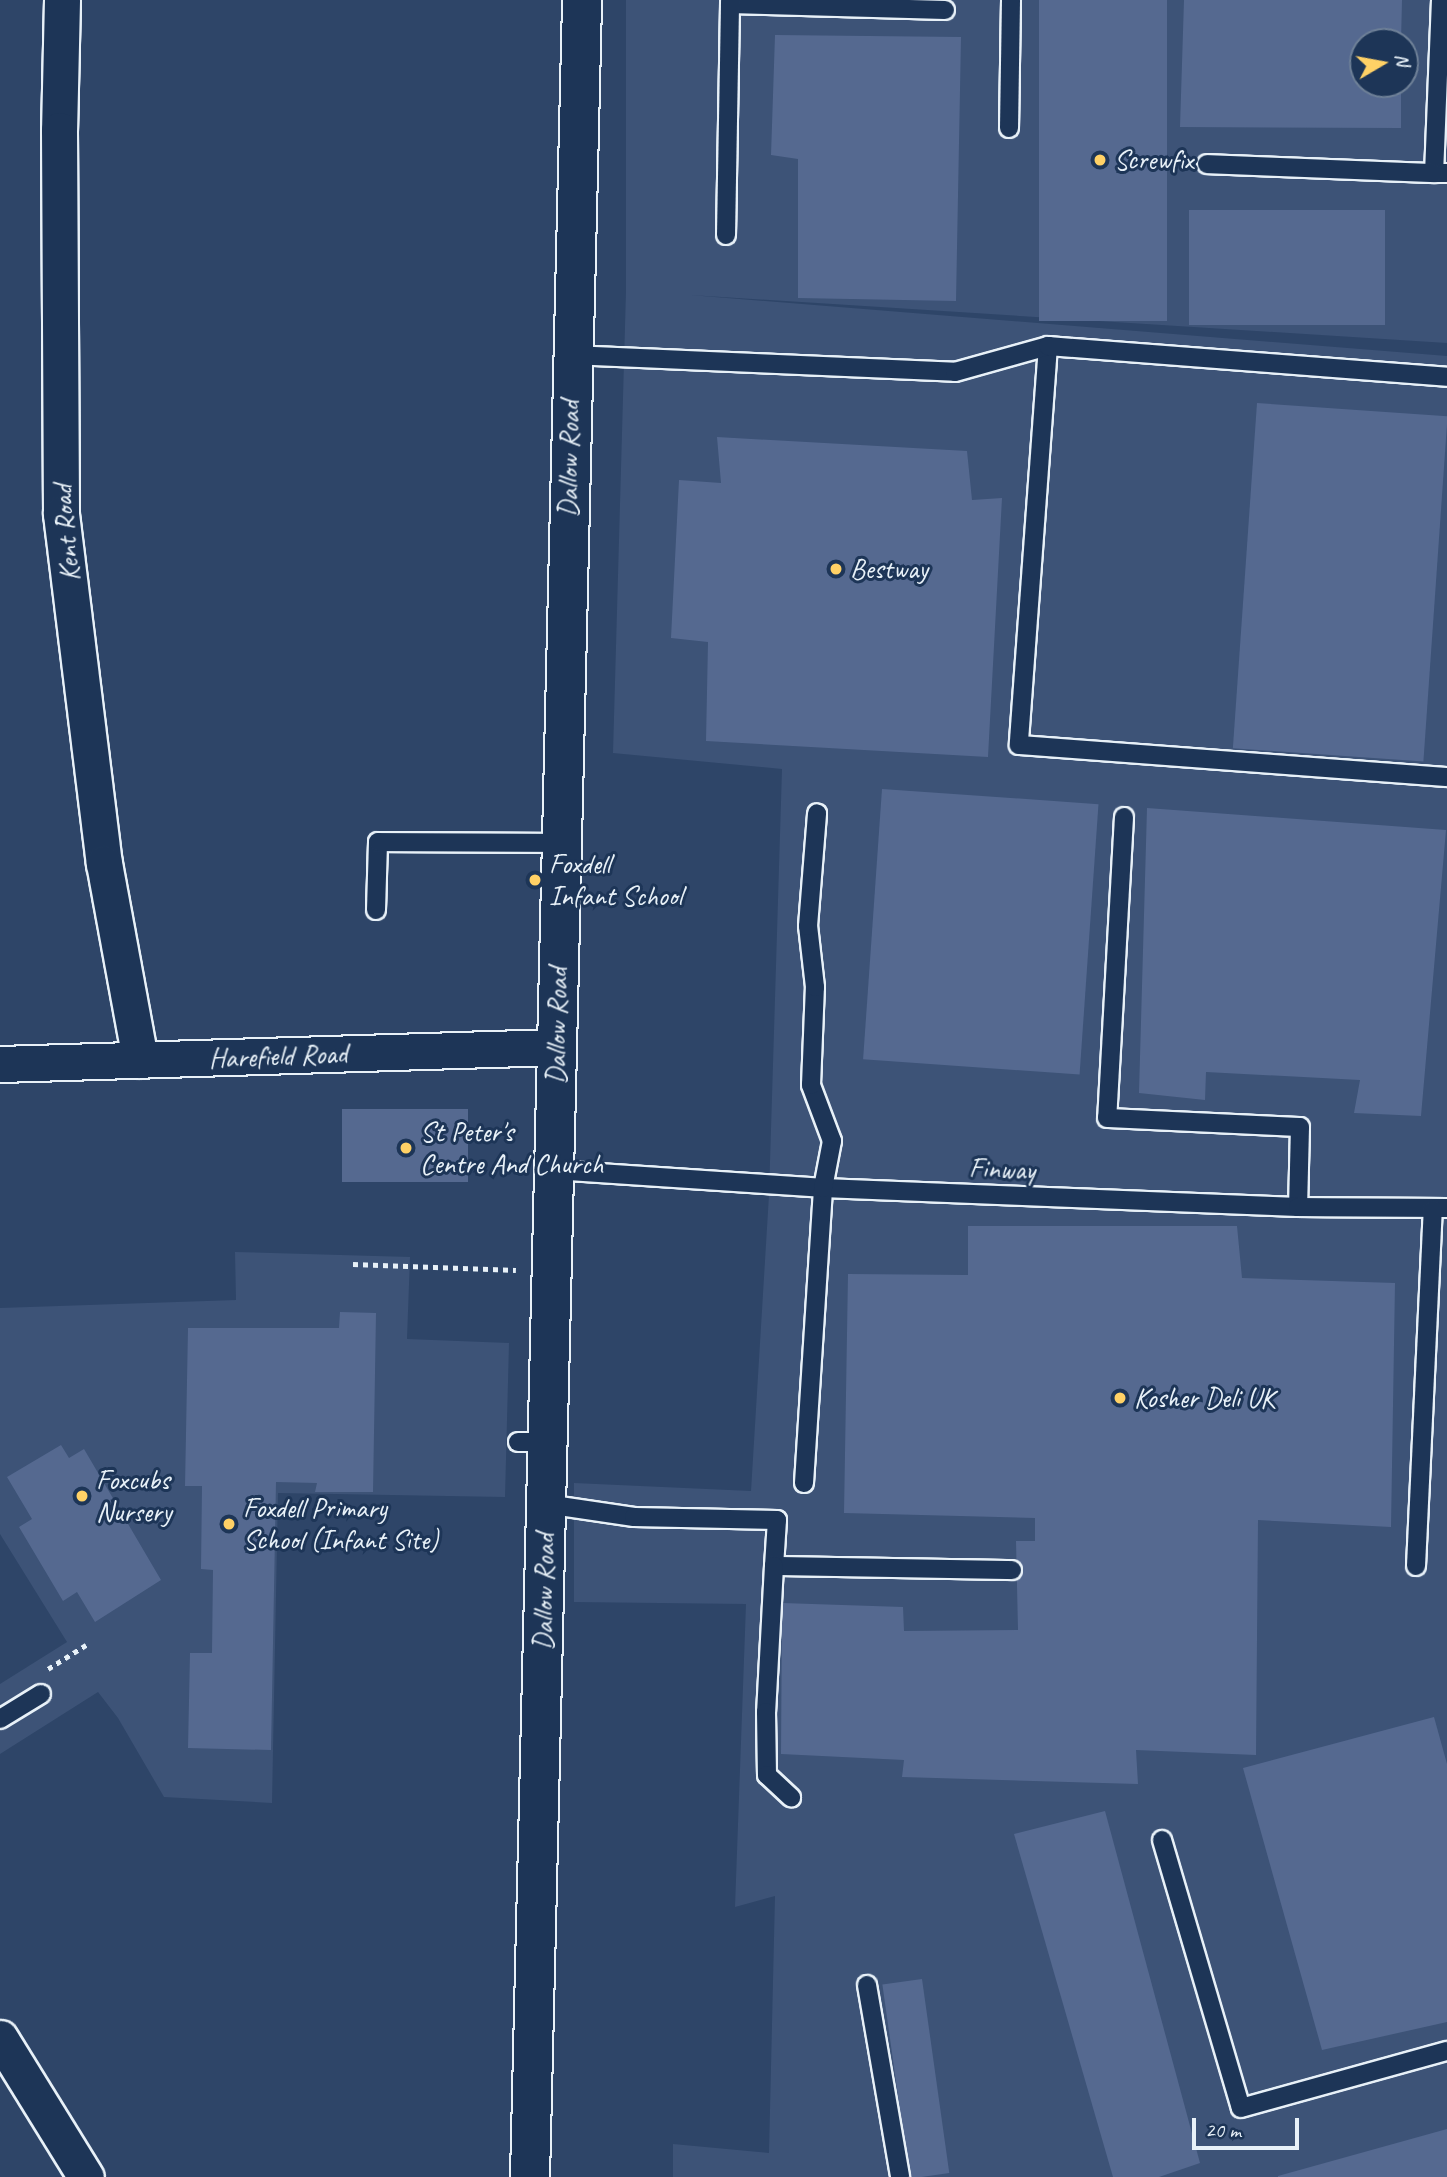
<!DOCTYPE html>
<style>
body{margin:0}
#map{position:relative;width:1447px;height:2177px;overflow:hidden;background:#2e4568;font-family:Caveat,sans-serif}
div>[style]{position:absolute}
.built>*{inset:0;background:#3d5377}
.building>*{inset:0;background:#556990;transform-origin:0 0}
.path>*{height:4.5px;margin-top:-2.25px;transform-origin:0;background:repeating-linear-gradient(90deg,#e8f1f8 0 5px,transparent 0 10px)}
.roads{filter:drop-shadow(2px 0 #e8f1f8) drop-shadow(-2px 0 #e8f1f8) drop-shadow(0 2px #e8f1f8) drop-shadow(0 -2px #e8f1f8)}
.service>*{height:18px;margin:-9px;padding:0 9px;transform-origin:9px;border-radius:9px;background:#1d3557}
.minor>*{height:35px;margin:-17.5px;padding:0 17.5px;transform-origin:17.5px;border-radius:17.5px;background:#1d3557}
.tertiary>*{height:38px;margin:-19px;padding:0 19px;transform-origin:19px;border-radius:19px;background:#1d3557}
.dots>*{width:19px;height:19px;translate:-50% -50%;box-sizing:border-box;border:4px solid #1d3557;border-radius:50%}
span{translate:-50% -50%;white-space:nowrap;text-align:center;line-height:1.15;-webkit-text-stroke:6px #1d3557;paint-order:stroke}
.poi-label{font-size:28px;color:#e8f1f8}
.left{translate:0 -50%;text-align:left}
.street-label{font-size:28px;color:#e8f1f8}
.north{position:absolute;left:1349px;top:28px;width:70px;height:70px;box-sizing:border-box;background:#1d3557;border:2px solid #6e8097;border-radius:50%;rotate:80deg;font-size:19px;font-weight:700;line-height:28px;text-align:center;color:#e8f1f8}
.north::after{content:'';display:block;margin:auto;width:24px;height:32px;background:#ffd166;clip-path:polygon(50% 0,100% 100%,50% 72%,0 100%)}
.scale{position:absolute;left:1192px;top:2118px;width:107px;height:32px;box-sizing:border-box;border:4px solid #e8f1f8;border-top:0;padding-left:9px;font-size:21px;line-height:24px;white-space:nowrap;color:#e8f1f8;-webkit-text-stroke:5px #1d3557;paint-order:stroke}
</style>
<div id="map">
<div class="built">
<i style="clip-path:polygon(evenodd,626px 0,1447px 0,1447px 343px,690px 295px,1447px 356px,1447px 2177px,673px 2177px,673px 2144px,769px 2153px,775px 1896px,735px 1907px,746px 1604px,574px 1602px,574px 1483px,751px 1491px,769px 1195px,782px 769px,613px 753px,626px 291px,626px 0,1363px 42px,1405px 42px,1405px 84px,1363px 84px,1363px 42px)"></i>
<i style="clip-path:polygon(235px 1252px,410px 1257px,407px 1339px,509px 1343px,505px 1497px,278px 1493px,272px 1803px,164px 1797px,118px 1718px,98px 1692px,0 1754px,0 1684px,67px 1642px,0 1534px,0 1308px,236px 1300px)"></i>
</div>
<div class="building">
<i style="left:1039px;top:0;width:128px;height:321px"></i>
<i style="clip-path:polygon(1184px 0,1402px 0,1401px 42px,1363px 42px,1363px 84px,1401px 84px,1401px 128px,1180px 127px)"></i>
<i style="clip-path:polygon(775px 35px,961px 37px,956px 301px,798px 298px,798px 159px,771px 155px)"></i>
<i style="left:1385px;top:210px;width:115px;height:196px;rotate:90deg"></i>
<i style="left:1257px;top:403px;width:191px;height:346px;rotate:4deg"></i>
<i style="clip-path:polygon(717px 437px,967px 451px,972px 500px,1002px 498px,988px 757px,706px 741px,708px 642px,671px 638px,679px 480px,721px 483px)"></i>
<i style="left:882px;top:789px;width:217px;height:271px;rotate:4deg"></i>
<i style="clip-path:polygon(1147px 808px,1446px 830px,1421px 1116px,1354px 1113px,1360px 1080px,1206px 1072px,1205px 1100px,1139px 1093px)"></i>
<i style="left:468px;top:1109px;width:73px;height:126px;rotate:90deg"></i>
<i style="clip-path:polygon(968px 1226px,1237px 1226px,1242px 1278px,1395px 1283px,1391px 1527px,1258px 1520px,1256px 1755px,1136px 1750px,1138px 1784px,902px 1777px,904px 1760px,781px 1754px,782px 1603px,903px 1607px,904px 1631px,1018px 1630px,1016px 1541px,1035px 1541px,1035px 1518px,844px 1513px,848px 1274px,968px 1275px)"></i>
<i style="clip-path:polygon(340px 1312px,376px 1313px,373px 1492px,315px 1492px,317px 1483px,276px 1482px,271px 1750px,188px 1748px,190px 1653px,212px 1653px,213px 1570px,201px 1569px,202px 1486px,185px 1486px,188px 1328px,339px 1328px)"></i>
<i style="clip-path:polygon(61px 1445px,69px 1458px,84px 1449px,161px 1580px,95px 1622px,77px 1592px,63px 1601px,19px 1527px,32px 1519px,7px 1477px)"></i>
<i style="clip-path:polygon(1434px 1717px,1447px 1764px,1447px 2022px,1322px 2050px,1243px 1768px)"></i>
<i style="clip-path:polygon(1105px 1811px,1200px 2163px,1159px 2177px,1113px 2177px,1014px 1834px)"></i>
<i style="left:922px;top:1979px;width:196px;height:40px;rotate:82deg"></i>
<i style="clip-path:polygon(1447px 2129px,1447px 2177px,1278px 2177px,1278px 2176px)"></i>
</div>
<div class="path">
<i style="left:353px;top:1264px;width:163px;rotate:2.1deg"></i>
<i style="left:48px;top:1669px;width:45px;rotate:-32.3deg"></i>
</div>
<div class="roads">
<div class="service">
<i style="left:1441px;top:0;width:173px;rotate:92.3deg"></i>
<i style="left:1434px;top:173px;width:13px"></i>
<i style="left:730px;top:4px;width:215px;rotate:1.6deg"></i>
<i style="left:1009px;top:128px;width:128px;rotate:-89.1deg"></i>
<i style="left:1207px;top:164px;width:227px;rotate:2.3deg"></i>
<i style="left:726px;top:235px;width:235px;rotate:-89deg"></i>
<i style="left:1048px;top:346px;width:400px;rotate:94.2deg"></i>
<i style="left:1019px;top:745px;width:429px;rotate:4.3deg"></i>
<i style="left:571px;top:355px;width:384px;rotate:2.5deg"></i>
<i style="left:955px;top:372px;width:97px;rotate:-15.6deg"></i>
<i style="left:1048px;top:346px;width:400px;rotate:4.4deg"></i>
<i style="left:1124px;top:817px;width:301px;rotate:93.2deg"></i>
<i style="left:1107px;top:1118px;width:193px;rotate:2.7deg"></i>
<i style="left:1300px;top:1127px;width:80px;rotate:91.4deg"></i>
<i style="left:376px;top:910px;width:68px;rotate:-88.3deg"></i>
<i style="left:378px;top:842px;width:183px;rotate:0.3deg"></i>
<i style="left:555px;top:1170px;width:269px;rotate:3.8deg"></i>
<i style="left:823px;top:1188px;width:475px;rotate:2.3deg"></i>
<i style="left:1298px;top:1207px;width:149px;rotate:0.4deg"></i>
<i style="left:518px;top:1442px;width:29px"></i>
<i style="left:804px;top:1483px;width:296px;rotate:-86.3deg"></i>
<i style="left:823px;top:1188px;width:48px;rotate:-79.2deg"></i>
<i style="left:832px;top:1141px;width:60px;rotate:-110.6deg"></i>
<i style="left:811px;top:1085px;width:98px;rotate:-87.7deg"></i>
<i style="left:815px;top:987px;width:61px;rotate:-96.5deg"></i>
<i style="left:808px;top:926px;width:113px;rotate:-85.4deg"></i>
<i style="left:546px;top:1504px;width:89px;rotate:8.4deg"></i>
<i style="left:634px;top:1517px;width:143px;rotate:1.2deg"></i>
<i style="left:777px;top:1520px;width:46px;rotate:93.7deg"></i>
<i style="left:774px;top:1566px;width:238px;rotate:1deg"></i>
<i style="left:774px;top:1566px;width:146px;rotate:93.1deg"></i>
<i style="left:766px;top:1712px;width:63px;rotate:89.1deg"></i>
<i style="left:767px;top:1775px;width:33px;rotate:43deg"></i>
<i style="left:1416px;top:1566px;width:357px;rotate:-87.3deg"></i>
<i style="left:0;top:1719px;width:48px;rotate:-31.4deg"></i>
<i style="left:1162px;top:1840px;width:279px;rotate:73.6deg"></i>
<i style="left:1241px;top:2108px;width:214px;rotate:-15.5deg"></i>
<i style="left:867px;top:1985px;width:195px;rotate:80.2deg"></i>
</div>
<div class="minor">
<i style="left:62px;top:0;width:130px;rotate:91.3deg"></i>
<i style="left:59px;top:130px;width:384px;rotate:89.7deg"></i>
<i style="left:61px;top:514px;width:352px;rotate:83deg"></i>
<i style="left:104px;top:863px;width:200px;rotate:79.6deg"></i>
<i style="left:0;top:1064px;width:557px;rotate:-1.75deg"></i>
<i style="left:0;top:2038px;width:163px;rotate:58.3deg"></i>
</div>
<div class="tertiary">
<i style="left:530px;top:2177px;width:2178px;rotate:-88.63deg"></i>
</div>
</div>
<div class="dots">
<i style="left:1100px;top:160px;background:#ffd166"></i>
<i style="left:836px;top:569px;background:#ffd166"></i>
<i style="left:535px;top:880px;background:#ffd166"></i>
<i style="left:406px;top:1148px;background:#ffd166"></i>
<i style="left:1120px;top:1398px;background:#ffd166"></i>
<i style="left:82px;top:1496px;background:#ffd166"></i>
<i style="left:229px;top:1524px;background:#ffd166"></i>
</div>
<div class="poi-label">
<span class="left" style="left:1114px;top:160px">Screwfix</span>
<span class="left" style="left:850px;top:569px">Bestway</span>
<span class="left" style="left:549px;top:880px">Foxdell<br>Infant School</span>
<span class="left" style="left:420px;top:1148px">St Peter's<br>Centre And Church</span>
<span class="left" style="left:1134px;top:1398px">Kosher Deli UK</span>
<span class="left" style="left:96px;top:1496px">Foxcubs<br>Nursery</span>
<span class="left" style="left:243px;top:1524px">Foxdell Primary<br>School (Infant Site)</span>
</div>
<div class="street-label">
<span style="left:569px;top:459px;rotate:-89deg">Dallow Road</span>
<span style="left:66px;top:533px;rotate:-95deg">Kent Road</span>
<span style="left:557px;top:1026px;rotate:-89deg">Dallow Road</span>
<span style="left:278px;top:1056px;rotate:-2deg">Harefield Road</span>
<span style="left:1002px;top:1169px;rotate:2deg">Finway</span>
<span style="left:544px;top:1592px;rotate:-89deg">Dallow Road</span>
</div>
<div class="north">N</div>
<div class="scale">20 m</div>
</div>
